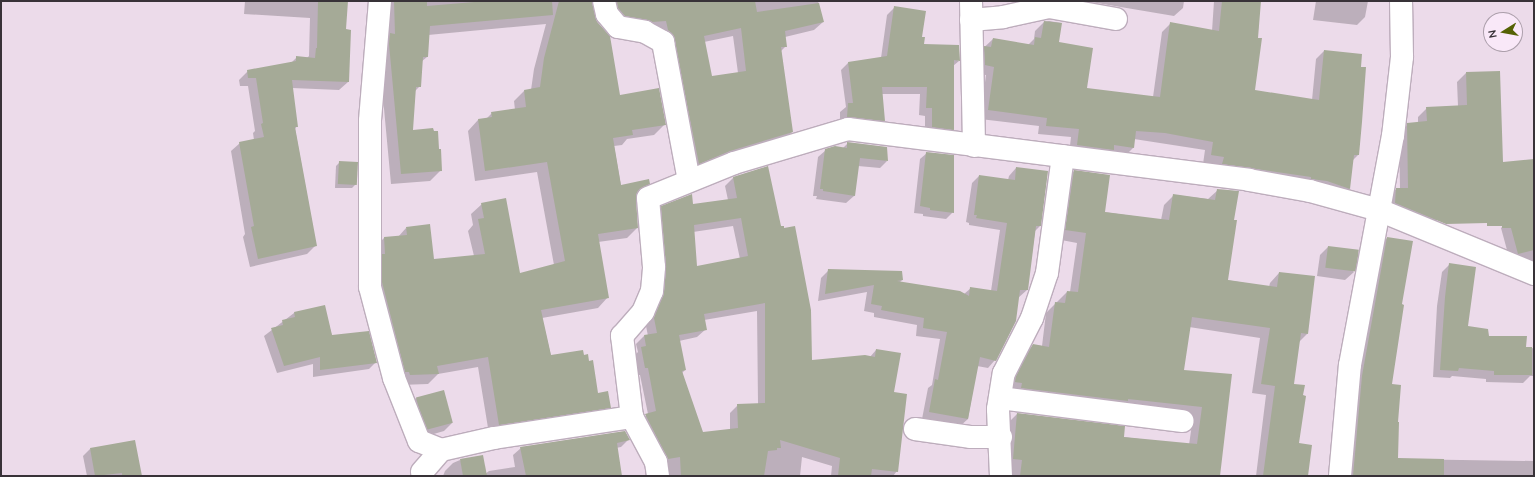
<!DOCTYPE html>
<style>
body{margin:0}
#map{position:relative;width:1535px;height:477px;overflow:hidden;background:#ecdbea;font-family:Quicksand,sans-serif}
div>[style]{position:absolute}
.shadow>*{inset:0;background:#0003}
.building>*{inset:0;background:#a5aa97;transform-origin:0 0}
.roads{filter:drop-shadow(1px 0 #bdadbc) drop-shadow(-1px 0 #bdadbc) drop-shadow(0 1px #bdadbc) drop-shadow(0 -1px #bdadbc)}
.street>*{height:22px;margin:-11px;padding:0 11px;transform-origin:11px;border-radius:11px;background:#fff}
span{translate:-50% -50%;white-space:nowrap;text-align:center;line-height:1.15;-webkit-text-stroke:3px #f9e8f8;paint-order:stroke}
.frame{position:absolute;inset:0;border:2px solid #383238;pointer-events:none}
.north{position:absolute;left:1483px;top:12px;width:40px;height:40px;box-sizing:border-box;background:#f9e8f8;border:1px solid #ac9fab;border-radius:50%;rotate:259deg;font-size:11px;font-weight:700;line-height:16px;text-align:center;color:#383238}
.north::after{content:'';display:block;margin:auto;width:14px;height:18px;background:#556205;clip-path:polygon(50% 0,100% 100%,50% 72%,0 100%)}
</style>
<div id="map">
<div class="shadow">
<i style="clip-path:polygon(245px 1px,347px 1px,345px 30px,348px 82px,339px 90px,292px 88px,297px 126px,295px 129px,316px 245px,307px 254px,250px 267px,243px 237px,245px 234px,231px 151px,240px 143px,254px 140px,253px 133px,255px 131px,248px 86px,240px 86px,239px 80px,248px 71px,291px 63px,297px 57px,307px 58px,309px 56px,310px 18px,244px 14px)"></i>
<i style="clip-path:polygon(384px 1px,591px 1px,594px 18px,609px 36px,619px 96px,665px 124px,654px 135px,627px 139px,622px 145px,614px 146px,621px 186px,649px 183px,635px 196px,637px 228px,627px 238px,598px 242px,608px 297px,598px 308px,542px 318px,551px 356px,610px 407px,600px 418px,489px 434px,478px 367px,438px 374px,428px 384px,400px 385px,374px 248px,384px 238px,398px 237px,406px 228px,434px 260px,474px 256px,468px 231px,473px 225px,471px 214px,482px 204px,519px 274px,554px 265px,537px 172px,475px 181px,468px 131px,478px 120px,486px 119px,492px 113px,515px 110px,514px 101px,524px 91px,531px 90px,534px 69px,546px 24px,428px 35px,427px 57px,421px 62px,420px 86px,415px 91px,412px 131px,441px 170px,430px 181px,391px 184px,379px 55px)"></i>
<i style="clip-path:polygon(evenodd,608px 1px,818px 1px,823px 22px,814px 30px,785px 37px,786px 46px,781px 51px,792px 132px,783px 141px,690px 172px,665px 43px,616px 24px,608px 1px,733px 36px,738px 73px,711px 77px,704px 42px,733px 36px)"></i>
<i style="clip-path:polygon(1039px 1px,1184px 1px,1183px 8px,1174px 16px,1091px 2px,1084px 9px)"></i>
<i style="clip-path:polygon(1214px 1px,1260px 1px,1254px 91px,1312px 100px,1316px 59px,1324px 51px,1358px 155px,1352px 161px,1349px 189px,1341px 197px,1203px 164px,1205px 150px,1134px 139px,1133px 148px,1125px 156px,1069px 154px,1071px 137px,1038px 134px,1039px 126px,980px 119px,986px 75px,977px 74px,976px 55px,993px 39px,1028px 45px,1034px 39px,1035px 31px,1044px 22px,1049px 21px,1061px 23px,1058px 43px,1085px 89px,1153px 97px,1162px 32px,1171px 23px,1212px 31px)"></i>
<i style="clip-path:polygon(1316px 1px,1368px 1px,1365px 17px,1357px 25px,1313px 20px)"></i>
<i style="clip-path:polygon(895px 7px,921px 38px,923px 45px,959px 61px,953px 66px,953px 130px,946px 137px,925px 134px,925px 116px,919px 115px,920px 94px,882px 94px,884px 121px,876px 128px,840px 124px,840px 112px,846px 107px,841px 70px,848px 63px,881px 58px,887px 15px)"></i>
<i style="clip-path:polygon(1466px 73px,1502px 164px,1534px 160px,1534px 189px,1435px 200px,1437px 220px,1428px 229px,1386px 212px,1387px 199px,1396px 189px,1400px 189px,1399px 133px,1408px 124px,1418px 123px,1418px 117px,1427px 108px,1458px 106px,1457px 82px)"></i>
<i style="clip-path:polygon(848px 143px,887px 161px,880px 168px,858px 166px,854px 196px,846px 203px,816px 199px,817px 196px,813px 196px,818px 157px,826px 150px,843px 148px)"></i>
<i style="clip-path:polygon(927px 153px,953px 212px,946px 219px,923px 216px,923px 214px,914px 213px,920px 159px)"></i>
<i style="clip-path:polygon(340px 162px,356px 163px,356px 184px,352px 188px,335px 188px,336px 166px)"></i>
<i style="clip-path:polygon(evenodd,767px 167px,811px 361px,870px 357px,876px 350px,893px 393px,897px 471px,893px 476px,831px 476px,832px 466px,802px 457px,800px 476px,662px 476px,637px 423px,648px 414px,640px 375px,637px 375px,634px 356px,638px 352px,636px 344px,644px 336px,648px 336px,646px 326px,657px 301px,654px 215px,662px 207px,692px 206px,728px 200px,725px 186px,733px 178px,767px 167px,733px 226px,740px 259px,696px 267px,693px 232px,733px 226px,767px 167px,757px 311px,758px 404px,738px 405px,730px 413px,730px 430px,702px 433px,682px 373px,685px 370px,679px 341px,697px 337px,706px 329px,704px 320px,757px 311px)"></i>
<i style="clip-path:polygon(1016px 168px,1040px 226px,1035px 231px,1027px 290px,1018px 298px,995px 360px,988px 368px,977px 366px,968px 419px,960px 426px,922px 419px,928px 388px,932px 385px,940px 339px,916px 336px,917px 325px,874px 317px,874px 313px,864px 311px,867px 292px,818px 301px,821px 278px,829px 270px,902px 280px,899px 283px,964px 294px,971px 288px,991px 291px,1000px 230px,969px 225px,969px 223px,966px 222px,972px 183px,979px 176px,1008px 180px,1009px 176px)"></i>
<i style="clip-path:polygon(1074px 171px,1104px 212px,1161px 220px,1164px 205px,1174px 195px,1208px 199px,1218px 190px,1232px 221px,1227px 280px,1269px 287px,1270px 283px,1279px 273px,1314px 277px,1307px 334px,1299px 342px,1293px 385px,1298px 444px,1307px 476px,1256px 476px,1266px 395px,1252px 393px,1260px 338px,1189px 327px,1183px 371px,1231px 375px,1219px 476px,1012px 476px,1013px 469px,1004px 468px,1008px 423px,1017px 414px,1123px 437px,1189px 445px,1193px 417px,1006px 391px,1023px 355px,1033px 345px,1042px 346px,1046px 313px,1067px 292px,1070px 292px,1077px 243px,1056px 239px,1064px 181px)"></i>
<i style="clip-path:polygon(1534px 218px,1534px 267px,1510px 261px,1501px 228px,1510px 220px)"></i>
<i style="clip-path:polygon(1387px 238px,1401px 305px,1391px 385px,1397px 423px,1397px 459px,1534px 461px,1534px 476px,1345px 476px,1353px 385px,1378px 247px)"></i>
<i style="clip-path:polygon(1328px 247px,1354px 272px,1345px 280px,1317px 276px,1320px 255px)"></i>
<i style="clip-path:polygon(1450px 264px,1467px 327px,1488px 337px,1525px 349px,1534px 348px,1534px 376px,1530px 376px,1523px 383px,1486px 382px,1486px 379px,1452px 376px,1450px 378px,1433px 377px,1437px 306px,1442px 272px)"></i>
<i style="clip-path:polygon(324px 306px,332px 336px,376px 362px,369px 369px,313px 377px,313px 364px,277px 373px,264px 336px,294px 313px)"></i>
<i style="clip-path:polygon(416px 398px,452px 423px,444px 431px,420px 438px,408px 407px)"></i>
<i style="clip-path:polygon(629px 439px,621px 447px,616px 448px,621px 476px,443px 476px,445px 471px,453px 463px,460px 460px,485px 474px,489px 471px,515px 467px,513px 455px,521px 448px)"></i>
<i style="clip-path:polygon(90px 449px,141px 476px,87px 476px,83px 456px)"></i>
</div>
<div class="building">
<i style="clip-path:polygon(318px 1px,348px 1px,346px 29px,351px 30px,349px 82px,292px 80px,298px 127px,295px 127px,317px 246px,258px 259px,251px 227px,254px 226px,239px 142px,264px 137px,261px 124px,263px 123px,256px 78px,248px 78px,247px 70px,296px 61px,296px 56px,315px 58px,316px 48px,317px 48px)"></i>
<i style="clip-path:polygon(394px 1px,427px 1px,427px 6px,486px 1px,552px 1px,553px 15px,430px 26px,428px 57px,423px 57px,421px 87px,416px 87px,413px 130px,433px 128px,434px 131px,438px 131px,439px 149px,441px 149px,442px 171px,401px 174px,389px 44px,390px 33px,395px 34px)"></i>
<i style="clip-path:polygon(559px 1px,592px 1px,597px 22px,610px 36px,620px 95px,659px 88px,666px 125px,632px 130px,633px 135px,613px 138px,621px 185px,649px 179px,650px 184px,637px 192px,636px 199px,638px 228px,598px 234px,609px 298px,541px 310px,551px 355px,583px 350px,584px 355px,588px 354px,589px 361px,593px 360px,598px 393px,608px 391px,611px 408px,499px 425px,488px 357px,437px 366px,439px 374px,410px 375px,409px 372px,405px 372px,382px 282px,382px 254px,385px 254px,384px 237px,407px 235px,406px 227px,430px 224px,434px 259px,485px 254px,478px 219px,484px 218px,481px 203px,506px 198px,520px 273px,565px 261px,547px 162px,485px 171px,478px 119px,492px 117px,491px 112px,526px 107px,524px 90px,540px 87px,544px 58px)"></i>
<i style="clip-path:polygon(evenodd,617px 1px,755px 1px,757px 12px,819px 3px,824px 22px,785px 31px,787px 47px,781px 47px,793px 132px,730px 151px,699px 164px,673px 35px,668px 30px,666px 21px,652px 22px,625px 16px,618px 8px,617px 1px,741px 28px,746px 71px,712px 76px,704px 36px,741px 28px)"></i>
<i style="clip-path:polygon(1222px 1px,1261px 1px,1258px 38px,1262px 38px,1255px 90px,1319px 100px,1324px 50px,1362px 54px,1361px 67px,1366px 67px,1362px 122px,1359px 155px,1354px 155px,1350px 189px,1327px 181px,1311px 179px,1311px 177px,1222px 164px,1224px 157px,1211px 155px,1213px 142px,1165px 133px,1136px 131px,1134px 148px,1114px 145px,1114px 150px,1077px 145px,1079px 129px,1046px 126px,1047px 118px,988px 110px,994px 67px,985px 65px,984px 46px,991px 47px,993px 38px,1034px 45px,1035px 37px,1041px 38px,1044px 21px,1062px 23px,1059px 42px,1093px 48px,1087px 88px,1160px 97px,1170px 22px,1219px 31px)"></i>
<i style="clip-path:polygon(894px 6px,926px 11px,922px 37px,925px 37px,924px 44px,959px 45px,960px 61px,954px 60px,954px 130px,932px 127px,932px 108px,926px 108px,927px 87px,882px 87px,885px 121px,847px 117px,848px 103px,853px 103px,848px 62px,887px 56px)"></i>
<i style="clip-path:polygon(1500px 71px,1503px 162px,1534px 159px,1534px 250px,1518px 254px,1511px 228px,1502px 228px,1502px 226px,1487px 226px,1487px 223px,1446px 224px,1395px 203px,1396px 188px,1408px 188px,1407px 123px,1427px 121px,1426px 107px,1467px 105px,1466px 72px)"></i>
<i style="clip-path:polygon(847px 142px,887px 147px,888px 161px,860px 158px,855px 196px,823px 191px,823px 189px,820px 189px,825px 149px,835px 146px,847px 148px)"></i>
<i style="clip-path:polygon(926px 152px,954px 155px,954px 213px,930px 210px,930px 208px,920px 206px)"></i>
<i style="left:339px;top:161px;width:19px;height:23px;rotate:3deg"></i>
<i style="clip-path:polygon(evenodd,768px 166px,781px 226px,784px 226px,784px 228px,795px 226px,811px 310px,812px 360px,865px 355px,875px 357px,876px 349px,901px 353px,894px 392px,907px 394px,898px 472px,872px 469px,871px 476px,838px 476px,840px 458px,780px 440px,781px 448px,777px 448px,777px 450px,768px 451px,764px 476px,681px 476px,680px 457px,668px 459px,645px 414px,656px 411px,648px 368px,645px 368px,641px 347px,646px 346px,644px 335px,657px 333px,654px 318px,664px 292px,666px 266px,661px 206px,692px 194px,693px 204px,737px 198px,733px 177px,768px 166px,741px 218px,748px 256px,697px 266px,694px 225px,741px 218px,768px 166px,765px 303px,765px 403px,737px 404px,738px 428px,703px 432px,682px 371px,686px 370px,679px 335px,707px 330px,704px 314px,765px 303px)"></i>
<i style="clip-path:polygon(1016px 167px,1048px 171px,1041px 226px,1036px 226px,1028px 290px,1020px 290px,1016px 321px,996px 361px,980px 357px,968px 419px,929px 412px,935px 379px,938px 380px,947px 332px,923px 328px,924px 318px,881px 310px,882px 306px,871px 304px,874px 285px,825px 294px,828px 269px,902px 271px,903px 280px,897px 281px,960px 291px,969px 296px,970px 287px,997px 291px,1007px 223px,976px 218px,977px 215px,974px 215px,979px 175px,1015px 180px)"></i>
<i style="clip-path:polygon(1074px 170px,1110px 175px,1105px 212px,1169px 220px,1173px 194px,1215px 200px,1217px 189px,1239px 191px,1234px 220px,1237px 220px,1228px 280px,1277px 287px,1279px 272px,1315px 276px,1308px 334px,1301px 333px,1294px 384px,1305px 385px,1303px 395px,1306px 396px,1299px 443px,1312px 445px,1308px 476px,1263px 476px,1275px 386px,1261px 384px,1270px 328px,1192px 317px,1184px 370px,1232px 374px,1220px 476px,1020px 476px,1022px 460px,1013px 459px,1017px 413px,1125px 426px,1124px 437px,1197px 444px,1202px 407px,1128px 399px,1128px 401px,1021px 388px,1022px 383px,1015px 382px,1016px 376px,1033px 344px,1049px 347px,1055px 302px,1065px 303px,1067px 291px,1078px 292px,1086px 233px,1065px 230px)"></i>
<i style="clip-path:polygon(1387px 237px,1413px 241px,1402px 304px,1404px 305px,1392px 384px,1401px 385px,1398px 422px,1399px 422px,1398px 458px,1444px 459px,1444px 476px,1353px 476px,1362px 376px)"></i>
<i style="left:1328px;top:246px;width:31px;height:22px;rotate:7deg"></i>
<i style="clip-path:polygon(1449px 263px,1476px 267px,1468px 326px,1488px 329px,1489px 336px,1527px 336px,1526px 347px,1532px 347px,1532px 375px,1494px 375px,1494px 371px,1459px 368px,1458px 371px,1440px 370px,1445px 297px)"></i>
<i style="clip-path:polygon(325px 305px,332px 335px,369px 331px,377px 363px,320px 370px,320px 357px,284px 366px,271px 328px,283px 325px,282px 320px,295px 317px,294px 312px)"></i>
<i style="left:444px;top:390px;width:34px;height:29px;rotate:75deg"></i>
<i style="clip-path:polygon(625px 431px,630px 440px,617px 443px,622px 476px,526px 476px,520px 447px)"></i>
<i style="clip-path:polygon(135px 440px,142px 476px,122px 476px,122px 473px,95px 476px,90px 448px)"></i>
<i style="clip-path:polygon(483px 455px,487px 476px,463px 476px,460px 459px)"></i>
</div>
<div class="roads">
<div class="street">
<i style="left:380px;top:1px;width:120px;rotate:94.8deg"></i>
<i style="left:370px;top:121px;width:166px;rotate:90deg"></i>
<i style="left:370px;top:287px;width:94px;rotate:75.2deg"></i>
<i style="left:394px;top:378px;width:68px;rotate:68.4deg"></i>
<i style="left:419px;top:441px;width:24px;rotate:22deg"></i>
<i style="left:441px;top:450px;width:54px;rotate:-12.8deg"></i>
<i style="left:494px;top:438px;width:140px;rotate:-8.7deg"></i>
<i style="left:604px;top:1px;width:13px;rotate:77deg"></i>
<i style="left:607px;top:14px;width:17px;rotate:50deg"></i>
<i style="left:618px;top:27px;width:27px;rotate:10deg"></i>
<i style="left:645px;top:32px;width:21px;rotate:29deg"></i>
<i style="left:663px;top:42px;width:141px;rotate:79.4deg"></i>
<i style="left:971px;top:1px;width:145px;rotate:88.8deg"></i>
<i style="left:971px;top:20px;width:32px;rotate:-5deg"></i>
<i style="left:1003px;top:17px;width:47px;rotate:-12.3deg"></i>
<i style="left:1049px;top:7px;width:68px;rotate:10.2deg"></i>
<i style="left:1000px;top:398px;width:184px;rotate:7.2deg"></i>
<i style="left:915px;top:429px;width:57px;rotate:8.1deg"></i>
<i style="left:971px;top:437px;width:30px"></i>
<i style="left:422px;top:472px;width:29px;rotate:-49deg"></i>
<i style="left:658px;top:476px;width:14px;rotate:-98deg"></i>
<i style="left:656px;top:462px;width:51px;rotate:-118.1deg"></i>
<i style="left:632px;top:417px;width:82px;rotate:-97deg"></i>
<i style="left:622px;top:336px;width:32px;rotate:-49deg"></i>
<i style="left:643px;top:312px;width:23px;rotate:-67deg"></i>
<i style="left:652px;top:291px;width:24px;rotate:-85deg"></i>
<i style="left:654px;top:267px;width:69px;rotate:-95deg"></i>
<i style="left:648px;top:198px;width:93px;rotate:-22.1deg"></i>
<i style="left:734px;top:163px;width:119px;rotate:-16.6deg"></i>
<i style="left:848px;top:129px;width:404px;rotate:7.2deg"></i>
<i style="left:1249px;top:180px;width:62px;rotate:10.2deg"></i>
<i style="left:1310px;top:191px;width:72px;rotate:15.4deg"></i>
<i style="left:1379px;top:210px;width:168px;rotate:22.4deg"></i>
<i style="left:1001px;top:476px;width:67px;rotate:-92.6deg"></i>
<i style="left:998px;top:409px;width:36px;rotate:-81deg"></i>
<i style="left:1004px;top:373px;width:62px;rotate:-63deg"></i>
<i style="left:1032px;top:318px;width:47px;rotate:-71.6deg"></i>
<i style="left:1047px;top:273px;width:118px;rotate:-82.2deg"></i>
<i style="left:1340px;top:476px;width:111px;rotate:-84.9deg"></i>
<i style="left:1350px;top:365px;width:233px;rotate:-79.4deg"></i>
<i style="left:1393px;top:136px;width:80px;rotate:-83.5deg"></i>
<i style="left:1402px;top:57px;width:56px;rotate:-91deg"></i>
</div>
</div>
<div class="frame"></div>
<div class="north">N</div>
</div>
